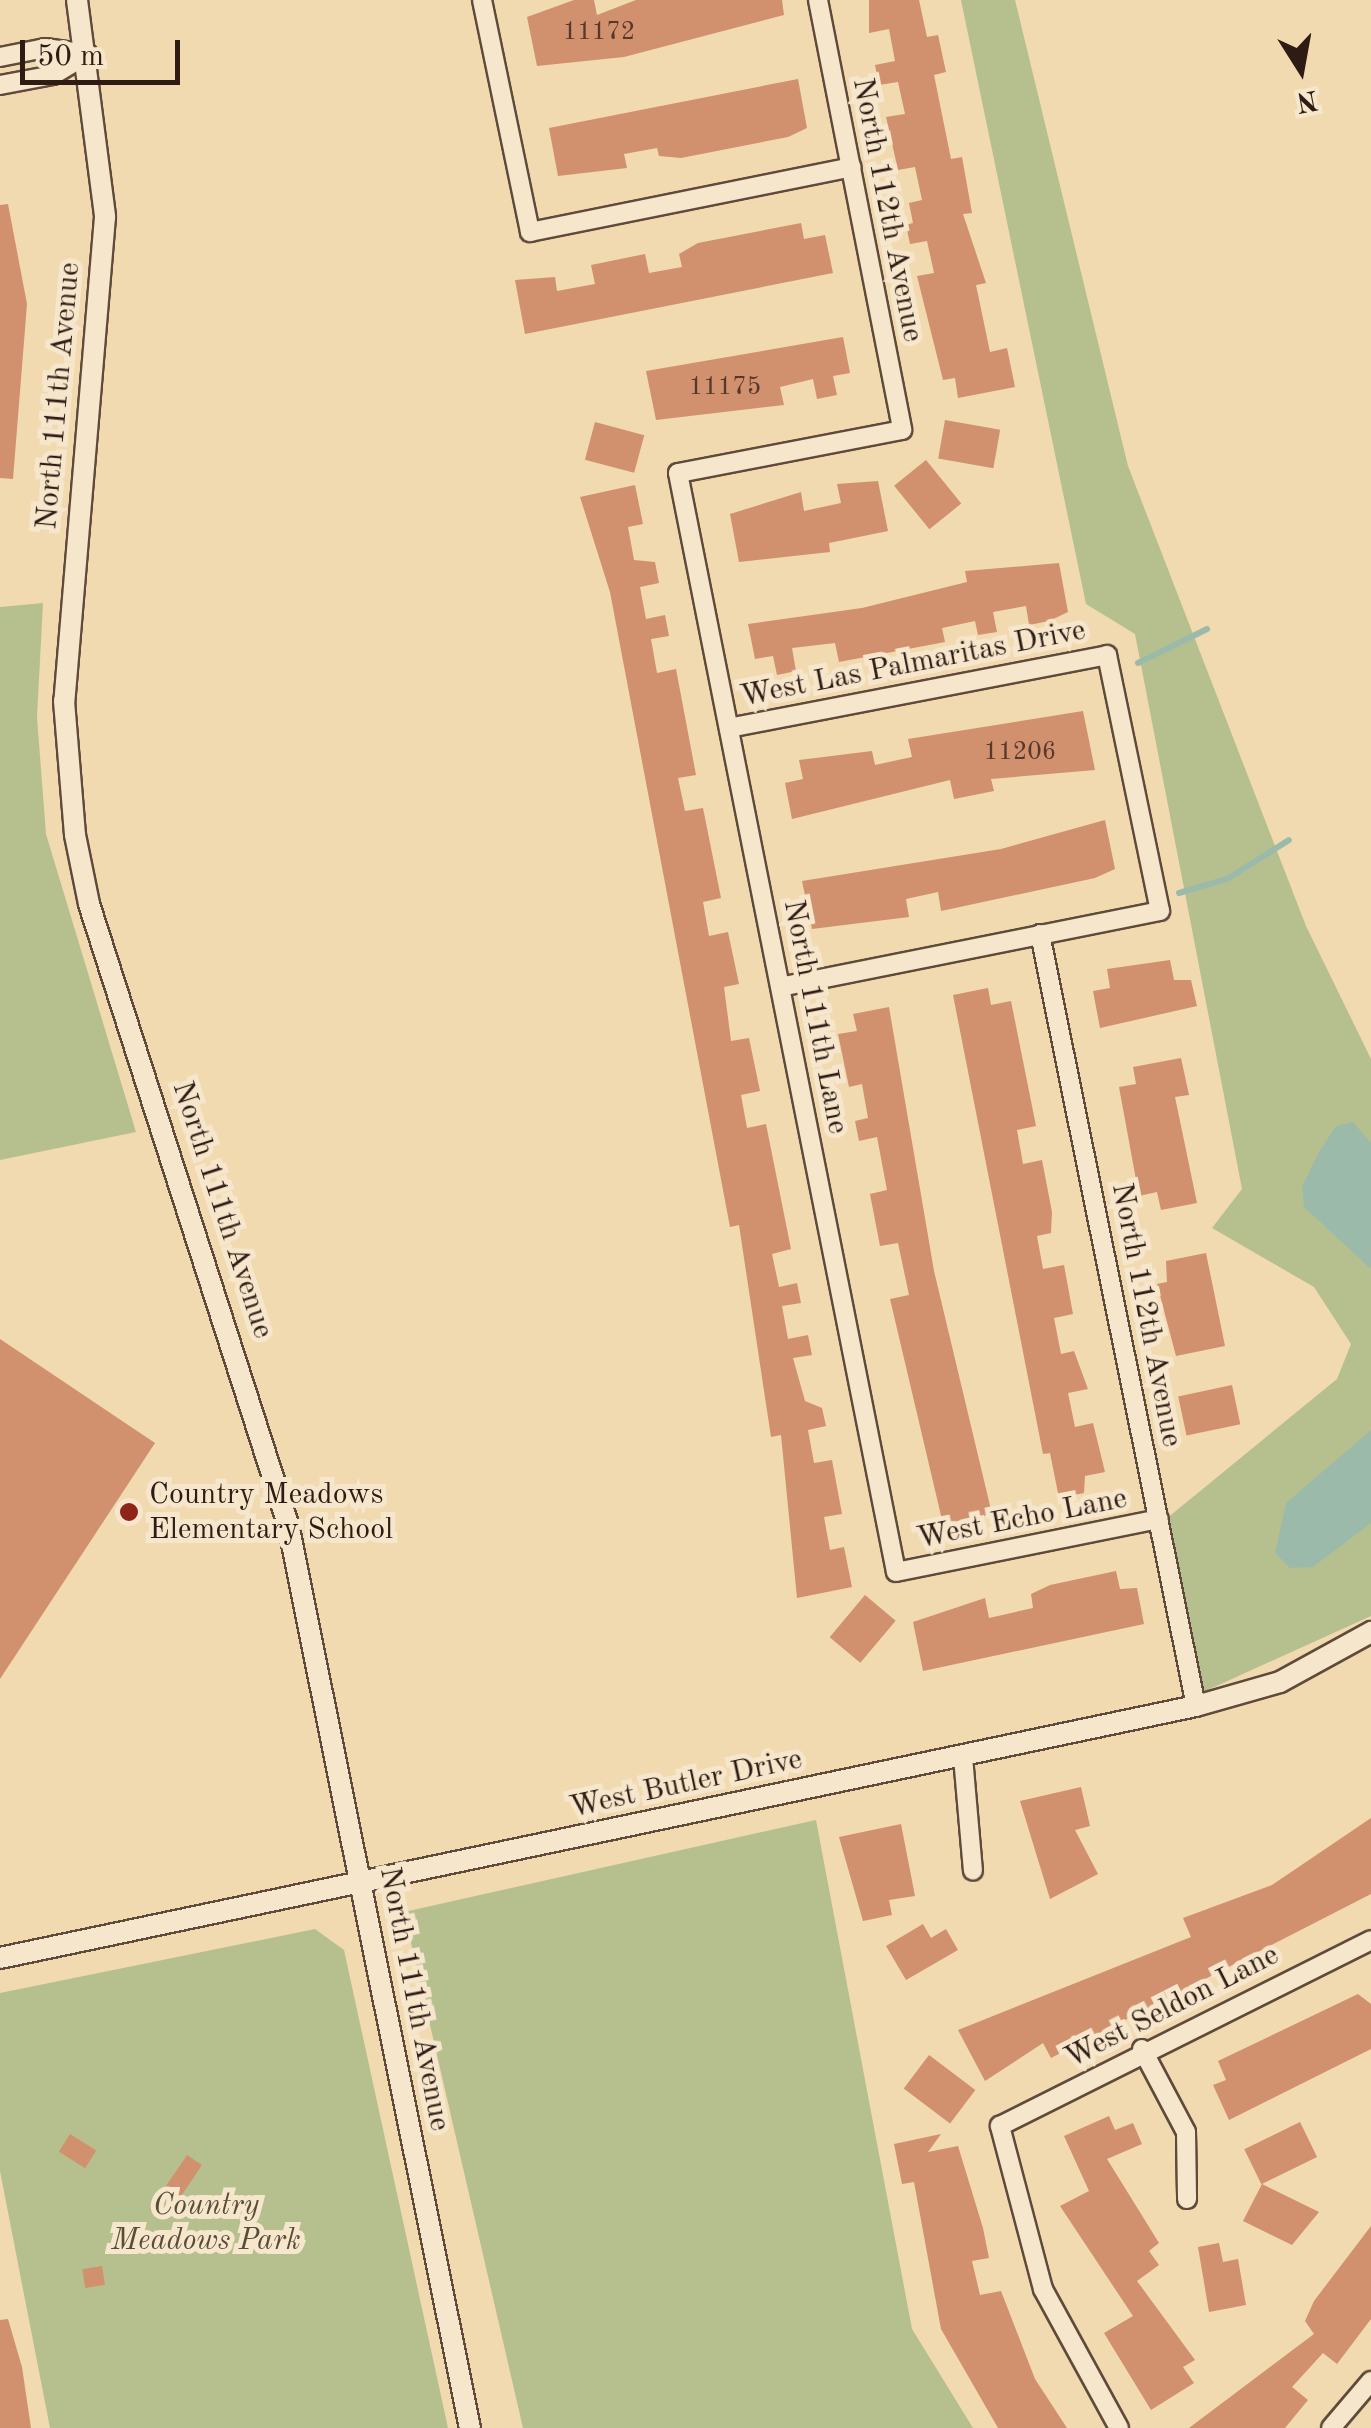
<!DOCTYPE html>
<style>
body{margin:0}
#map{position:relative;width:1371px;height:2428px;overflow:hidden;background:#f1d9b0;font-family:"Old Standard TT",serif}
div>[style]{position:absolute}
.green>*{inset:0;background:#b6c08e}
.water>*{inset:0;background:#9bbaa9}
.stream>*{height:6px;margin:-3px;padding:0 3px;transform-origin:3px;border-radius:3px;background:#9bbaa9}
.building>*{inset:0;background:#d1906e;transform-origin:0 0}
.roads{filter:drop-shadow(2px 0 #5f4a3b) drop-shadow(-2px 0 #5f4a3b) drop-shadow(0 2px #5f4a3b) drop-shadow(0 -2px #5f4a3b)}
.minor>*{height:18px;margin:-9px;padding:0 9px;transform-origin:9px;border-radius:9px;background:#f6e6cc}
.tertiary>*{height:20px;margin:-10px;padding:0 10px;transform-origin:10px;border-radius:10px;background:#f6e6cc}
.dots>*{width:28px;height:28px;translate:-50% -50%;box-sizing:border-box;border:5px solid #f6e6cc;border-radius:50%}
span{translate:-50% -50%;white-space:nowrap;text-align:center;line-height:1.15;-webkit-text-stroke:10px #f6e6cc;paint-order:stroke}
.number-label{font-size:25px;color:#57382a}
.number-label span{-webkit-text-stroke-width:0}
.street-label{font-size:30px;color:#2e1b14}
.poi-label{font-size:30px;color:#2e1b14}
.left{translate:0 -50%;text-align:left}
.park-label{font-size:30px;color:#574d39;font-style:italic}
.north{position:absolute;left:1251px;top:20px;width:100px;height:100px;-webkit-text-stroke:8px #f6e6cc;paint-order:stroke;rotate:169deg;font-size:28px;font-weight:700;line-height:40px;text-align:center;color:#2e1b14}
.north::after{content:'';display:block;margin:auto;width:35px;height:45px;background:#2e1b14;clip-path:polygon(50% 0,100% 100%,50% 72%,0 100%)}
.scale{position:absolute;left:20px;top:40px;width:160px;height:45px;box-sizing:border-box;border:5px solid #2e1b14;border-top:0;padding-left:12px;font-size:30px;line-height:35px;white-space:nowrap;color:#2e1b14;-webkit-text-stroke:8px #f6e6cc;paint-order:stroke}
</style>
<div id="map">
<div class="green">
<i style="clip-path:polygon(961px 0,1015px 0,1128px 466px,1306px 926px,1371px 1059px,1371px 1616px,1201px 1693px,1166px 1519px,1337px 1379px,1351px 1344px,1314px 1287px,1212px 1228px,1242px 1189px,1135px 634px,1086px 604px)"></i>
<i style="clip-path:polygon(43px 603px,37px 717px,46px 834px,136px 1132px,0 1160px,0 607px)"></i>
<i style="clip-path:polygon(816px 1820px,912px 2329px,973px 2428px,523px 2428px,404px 1912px)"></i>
<i style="clip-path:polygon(315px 1929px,344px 1950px,448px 2428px,50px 2428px,0 2171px,0 1993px)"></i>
</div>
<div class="water">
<i style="clip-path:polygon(1353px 1122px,1371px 1143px,1371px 1269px,1304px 1207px,1302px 1187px,1319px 1152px,1336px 1126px)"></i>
<i style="clip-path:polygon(1371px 1430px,1371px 1523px,1313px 1567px,1290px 1568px,1275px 1553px,1286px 1503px)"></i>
</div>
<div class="stream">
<i style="left:1138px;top:663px;width:77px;rotate:-26.2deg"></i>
<i style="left:1179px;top:893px;width:50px;rotate:-16.3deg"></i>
<i style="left:1227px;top:879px;width:73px;rotate:-32.2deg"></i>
</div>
<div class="building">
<i style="clip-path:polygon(574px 0,594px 0,597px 15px,636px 0,782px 0,784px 15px,624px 57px,537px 66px,527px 17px)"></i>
<i style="clip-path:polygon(869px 0,919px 0,927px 37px,938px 35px,946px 72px,934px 75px,951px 159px,962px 157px,972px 213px,963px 214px,986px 283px,976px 285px,990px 352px,1007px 348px,1015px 387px,958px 398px,955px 378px,943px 380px,917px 276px,934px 273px,927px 241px,910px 244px,906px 225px,913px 223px,909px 203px,922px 200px,915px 167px,898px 170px,886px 117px,905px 114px,898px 82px,879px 85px,875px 65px,895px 61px,889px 29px,869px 33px)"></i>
<i style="clip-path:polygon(798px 79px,807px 128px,788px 137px,681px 158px,659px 156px,657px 148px,624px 154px,627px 168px,558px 176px,549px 128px)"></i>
<i style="clip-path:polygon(8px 204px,27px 304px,13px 479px,0 478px,0 205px)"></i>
<i style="clip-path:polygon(801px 223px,804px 239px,825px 235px,833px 273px,525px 334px,515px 280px,555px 277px,557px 291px,595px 284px,591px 265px,645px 254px,649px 273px,682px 267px,679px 254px,698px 243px)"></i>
<i style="clip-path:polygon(843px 337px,850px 373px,833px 376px,837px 395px,817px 399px,813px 379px,780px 387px,784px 405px,656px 420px,646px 371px)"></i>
<i style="left:945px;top:420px;width:56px;height:39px;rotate:10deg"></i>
<i style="left:595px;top:422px;width:51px;height:39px;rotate:15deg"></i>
<i style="left:926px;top:460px;width:56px;height:41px;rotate:51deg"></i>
<i style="clip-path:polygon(878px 481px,888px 531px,829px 543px,830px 552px,739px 562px,730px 514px,801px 492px,804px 511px,841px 503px,837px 484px)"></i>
<i style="clip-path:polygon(635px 485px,643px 524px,628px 527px,634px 560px,655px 562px,659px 583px,640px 587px,646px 619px,665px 615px,669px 636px,651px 639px,657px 673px,676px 669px,696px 775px,678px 778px,685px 811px,703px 808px,721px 898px,703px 902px,709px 936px,728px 932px,739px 984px,724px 987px,731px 1041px,749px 1038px,760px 1091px,741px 1095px,747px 1128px,766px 1124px,791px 1249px,772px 1254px,779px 1287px,797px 1283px,801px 1303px,782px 1306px,788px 1339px,808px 1335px,812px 1355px,793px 1358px,805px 1401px,822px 1408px,826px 1426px,808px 1430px,814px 1463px,832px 1460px,842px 1514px,824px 1517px,830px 1550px,844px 1547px,852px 1587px,797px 1598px,781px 1435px,771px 1437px,739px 1225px,730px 1227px,610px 592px,580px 497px)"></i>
<i style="clip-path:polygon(1059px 563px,1068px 612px,1049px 621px,1029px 625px,1026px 606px,993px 612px,997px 632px,978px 635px,975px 621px,942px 628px,945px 642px,839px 662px,835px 643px,792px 648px,796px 671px,777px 675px,773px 656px,755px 659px,748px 624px,862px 608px,967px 582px,965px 571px)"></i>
<i style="clip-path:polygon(1083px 711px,1095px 770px,991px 779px,994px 791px,954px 799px,950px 780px,792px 819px,785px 783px,803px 779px,799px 760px,872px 751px,875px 765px,912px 757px,908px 739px)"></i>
<i style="clip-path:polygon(1105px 820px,1115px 869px,1095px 878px,941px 911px,938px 892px,906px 899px,909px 917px,812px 929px,802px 881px,1001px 849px)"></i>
<i style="clip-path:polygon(1170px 960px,1174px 980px,1191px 980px,1197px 1006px,1100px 1028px,1093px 991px,1110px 988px,1107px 969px)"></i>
<i style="clip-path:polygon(988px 988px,991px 1005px,1011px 1001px,1036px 1126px,1017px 1130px,1023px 1164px,1042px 1160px,1052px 1212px,1051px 1233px,1037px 1236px,1043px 1269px,1064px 1265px,1073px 1314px,1054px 1318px,1061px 1354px,1074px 1351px,1088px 1389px,1068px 1393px,1075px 1427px,1093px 1423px,1105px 1472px,1085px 1476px,1084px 1493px,1059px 1498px,1050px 1453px,1043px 1454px,953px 995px)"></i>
<i style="clip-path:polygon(889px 1007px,934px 1271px,992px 1514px,943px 1524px,890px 1299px,909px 1295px,898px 1243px,880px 1246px,870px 1194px,887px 1190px,877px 1137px,859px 1141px,855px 1121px,868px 1118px,862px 1084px,849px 1087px,838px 1034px,857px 1031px,853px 1014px)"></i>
<i style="clip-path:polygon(1181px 1058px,1189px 1095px,1175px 1097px,1197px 1203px,1161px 1210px,1157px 1192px,1139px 1196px,1119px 1087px,1136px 1084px,1133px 1067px)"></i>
<i style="clip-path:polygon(1206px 1253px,1225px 1346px,1176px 1356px,1157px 1284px,1167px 1282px,1166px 1261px)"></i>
<i style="clip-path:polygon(0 1339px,155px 1443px,0 1679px)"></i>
<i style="left:1232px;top:1385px;width:40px;height:55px;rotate:78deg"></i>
<i style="clip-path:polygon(1116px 1571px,1120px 1589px,1137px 1588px,1144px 1624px,923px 1671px,913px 1622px,985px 1598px,989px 1618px,1033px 1608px,1031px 1594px,1050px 1585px)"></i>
<i style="left:865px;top:1595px;width:40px;height:55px;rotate:40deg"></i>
<i style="clip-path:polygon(1081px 1787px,1090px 1826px,1075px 1830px,1098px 1874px,1050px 1899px,1020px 1801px)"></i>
<i style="clip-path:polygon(1371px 1818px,1371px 1894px,1051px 2058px,1043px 2043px,985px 2081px,958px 2030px,1191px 1937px,1183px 1918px,1272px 1885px)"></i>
<i style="clip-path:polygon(901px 1824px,915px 1896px,889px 1900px,892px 1915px,863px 1921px,839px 1837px)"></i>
<i style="clip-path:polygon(923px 1924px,931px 1938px,946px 1929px,958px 1950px,906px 1980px,886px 1946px)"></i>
<i style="clip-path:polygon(1358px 1994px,1371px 2004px,1371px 2049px,1229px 2120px,1213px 2085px,1226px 2080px,1218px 2061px)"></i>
<i style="left:929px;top:2055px;width:58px;height:42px;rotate:37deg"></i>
<i style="clip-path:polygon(1109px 2116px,1115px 2130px,1133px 2123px,1142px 2144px,1107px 2159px,1159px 2243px,1149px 2251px,1159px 2265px,1137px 2281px,1195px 2360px,1183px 2367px,1194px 2383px,1151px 2410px,1104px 2333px,1133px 2316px,1060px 2206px,1089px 2191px,1064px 2136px)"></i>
<i style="left:1300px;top:2122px;width:39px;height:62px;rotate:64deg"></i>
<i style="left:70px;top:2134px;width:31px;height:21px;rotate:32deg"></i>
<i style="clip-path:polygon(941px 2134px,928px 2152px,958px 2146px,983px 2228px,989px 2258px,972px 2261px,980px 2295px,1001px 2291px,1035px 2379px,1067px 2428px,998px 2428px,941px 2329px,914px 2182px,902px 2184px,894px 2144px)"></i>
<i style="left:187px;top:2155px;width:18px;height:39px;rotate:34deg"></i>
<i style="clip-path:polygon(1262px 2184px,1319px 2212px,1292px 2245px,1243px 2221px)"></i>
<i style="clip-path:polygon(1371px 2226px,1371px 2319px,1337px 2364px,1323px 2353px,1292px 2387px,1308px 2400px,1285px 2428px,1189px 2428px,1314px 2334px,1305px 2321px,1314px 2301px)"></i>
<i style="clip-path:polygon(1219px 2243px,1223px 2262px,1238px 2259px,1246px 2305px,1209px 2312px,1198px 2247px)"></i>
<i style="left:102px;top:2266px;width:19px;height:20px;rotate:81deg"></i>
<i style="clip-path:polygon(8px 2319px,22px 2367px,31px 2428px,0 2428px,0 2320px)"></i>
</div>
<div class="roads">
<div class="minor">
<i style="left:482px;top:0;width:237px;rotate:78.3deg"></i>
<i style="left:530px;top:232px;width:328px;rotate:-11.4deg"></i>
<i style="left:818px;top:0;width:438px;rotate:78.9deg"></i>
<i style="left:902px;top:430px;width:228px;rotate:169.1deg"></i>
<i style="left:678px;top:473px;width:1120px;rotate:78.78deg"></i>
<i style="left:896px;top:1572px;width:268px;rotate:-11.4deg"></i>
<i style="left:0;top:57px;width:46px;rotate:-11.3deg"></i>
<i style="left:45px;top:48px;width:43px;rotate:7.9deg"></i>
<i style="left:0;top:85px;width:54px;rotate:-10.7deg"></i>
<i style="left:53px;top:75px;width:41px;rotate:-31deg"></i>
<i style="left:729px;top:728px;width:385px;rotate:-10.9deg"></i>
<i style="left:1107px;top:655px;width:261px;rotate:78.3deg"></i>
<i style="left:1160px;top:911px;width:387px;rotate:168.7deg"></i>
<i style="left:1040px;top:934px;width:788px;rotate:78.58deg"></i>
<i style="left:963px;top:1757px;width:114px;rotate:85deg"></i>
<i style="left:1142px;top:2049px;width:94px;rotate:62.1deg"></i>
<i style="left:1186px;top:2132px;width:67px;rotate:89.1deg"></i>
<i style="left:1119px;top:2428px;width:158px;rotate:-118.7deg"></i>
<i style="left:1043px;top:2289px;width:169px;rotate:-104.8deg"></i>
<i style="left:1000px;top:2126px;width:415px;rotate:-26.6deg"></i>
<i style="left:1331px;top:2428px;width:62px;rotate:-49.6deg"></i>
</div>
<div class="tertiary">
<i style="left:77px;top:0;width:219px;rotate:82.6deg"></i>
<i style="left:105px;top:217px;width:486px;rotate:94.8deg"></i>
<i style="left:64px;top:701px;width:134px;rotate:85.3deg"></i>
<i style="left:75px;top:835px;width:70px;rotate:78.5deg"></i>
<i style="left:89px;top:904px;width:651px;rotate:72.21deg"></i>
<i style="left:288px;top:1524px;width:922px;rotate:78.62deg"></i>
<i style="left:0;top:1958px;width:1222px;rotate:-11.9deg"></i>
<i style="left:1196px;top:1706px;width:87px;rotate:-15.9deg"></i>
<i style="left:1280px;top:1682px;width:104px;rotate:-28.8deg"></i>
</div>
</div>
<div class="dots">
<i style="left:129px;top:1512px;background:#8f2418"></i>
</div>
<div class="number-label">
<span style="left:599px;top:33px">11172</span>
<span style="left:725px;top:388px">11175</span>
<span style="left:1020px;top:753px">11206</span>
</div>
<div class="street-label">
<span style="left:887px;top:210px;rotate:79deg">North 112th Avenue</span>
<span style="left:59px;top:396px;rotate:-85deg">North 111th Avenue</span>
<span style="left:913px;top:664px;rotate:-11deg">West Las Palmaritas Drive</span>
<span style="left:815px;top:1017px;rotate:79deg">North 111th Lane</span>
<span style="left:222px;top:1210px;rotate:72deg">North 111th Avenue</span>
<span style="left:1146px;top:1315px;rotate:79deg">North 112th Avenue</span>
<span style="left:1022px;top:1519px;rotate:-11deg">West Echo Lane</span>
<span style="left:686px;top:1784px;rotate:-12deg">West Butler Drive</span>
<span style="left:414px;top:1999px;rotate:79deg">North 111th Avenue</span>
<span style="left:1172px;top:2007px;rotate:-27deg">West Seldon Lane</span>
</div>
<div class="poi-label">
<span class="left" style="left:149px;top:1512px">Country Meadows<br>Elementary School</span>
</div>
<div class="park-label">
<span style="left:206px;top:2223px">Country<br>Meadows Park</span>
</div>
<div class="north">N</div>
<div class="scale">50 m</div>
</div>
